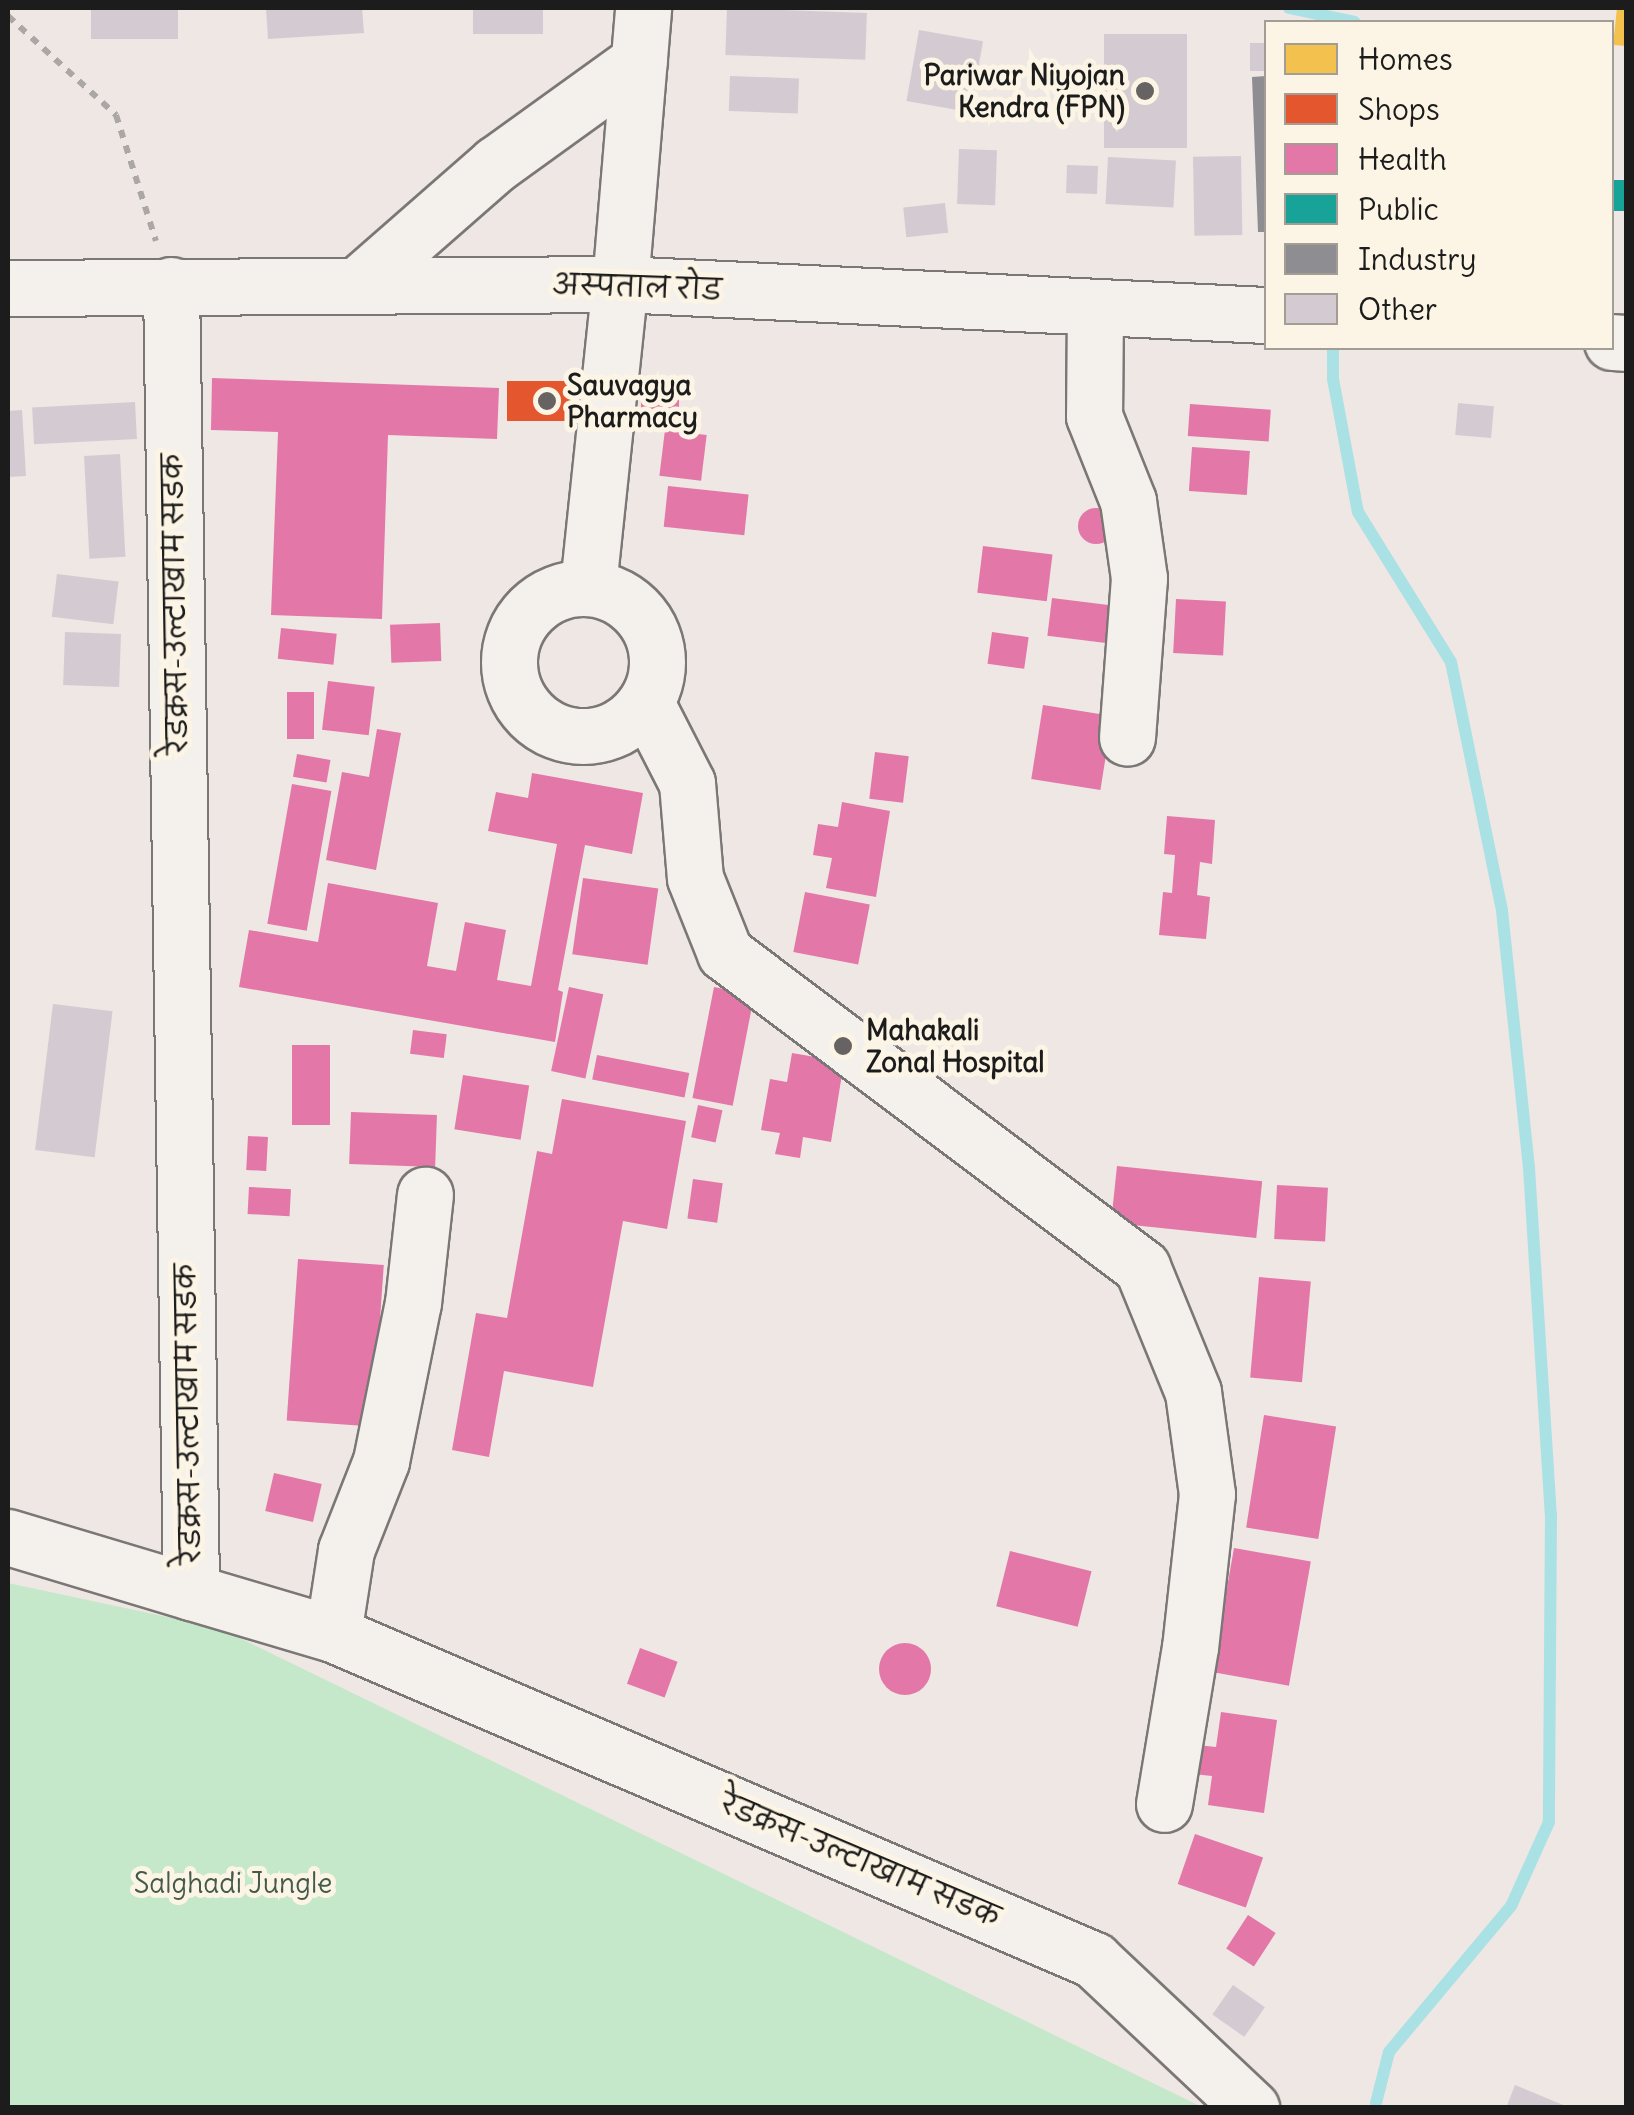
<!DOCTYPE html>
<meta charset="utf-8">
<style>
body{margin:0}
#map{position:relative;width:1634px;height:2115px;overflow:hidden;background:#eee7e4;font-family:Delius,"Playpen Sans Deva",sans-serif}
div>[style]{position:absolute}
.green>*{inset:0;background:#c5e8ca}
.homes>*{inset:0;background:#f2c14e}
.shops>*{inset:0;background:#e4572e;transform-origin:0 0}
.health>*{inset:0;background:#e377a8;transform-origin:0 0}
.round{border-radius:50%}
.public>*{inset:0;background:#17a398;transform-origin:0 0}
.industry>*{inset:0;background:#8d8d92}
.stream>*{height:12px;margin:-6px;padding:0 6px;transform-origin:6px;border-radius:6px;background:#aae1e5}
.building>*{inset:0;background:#d4cbd2;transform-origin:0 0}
.path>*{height:6px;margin-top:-3px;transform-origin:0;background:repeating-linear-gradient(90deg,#aaa7a4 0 8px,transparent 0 16px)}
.roads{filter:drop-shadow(2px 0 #7a7776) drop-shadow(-2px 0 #7a7776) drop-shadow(0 2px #7a7776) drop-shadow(0 -2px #7a7776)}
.minor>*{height:55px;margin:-27.5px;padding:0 27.5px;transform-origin:27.5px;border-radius:27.5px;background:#f4f0eb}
.minor>.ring{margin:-27.5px;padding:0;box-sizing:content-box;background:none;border:55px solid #f4f0eb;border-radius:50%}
.dots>*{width:28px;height:28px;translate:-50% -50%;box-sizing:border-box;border:5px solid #fcf5e5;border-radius:50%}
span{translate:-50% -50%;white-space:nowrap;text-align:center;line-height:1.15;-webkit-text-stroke:10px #fcf5e5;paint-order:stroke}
.poi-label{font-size:28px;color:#1c1c1c;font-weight:700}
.right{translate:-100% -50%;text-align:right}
.left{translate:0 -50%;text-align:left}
.street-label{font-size:28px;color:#1c1c1c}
.park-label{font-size:28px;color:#445a4a}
.frame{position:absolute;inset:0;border:10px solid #1c1c1c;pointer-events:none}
.legend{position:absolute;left:1264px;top:20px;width:350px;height:330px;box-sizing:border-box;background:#fcf5e5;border:2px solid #a29e95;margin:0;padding:12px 18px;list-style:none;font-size:30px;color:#1c1c1c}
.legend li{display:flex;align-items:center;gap:20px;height:50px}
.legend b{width:50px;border:2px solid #a29e95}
</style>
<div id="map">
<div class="green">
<i style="clip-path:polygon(8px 1583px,219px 1628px,1202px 2107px,8px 2108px)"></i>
</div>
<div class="homes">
<i style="clip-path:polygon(1617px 8px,1626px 8px,1626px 46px,1613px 45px)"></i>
</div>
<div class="shops">
<i style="left:507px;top:381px;width:82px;height:40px"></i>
</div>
<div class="health">
<i style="clip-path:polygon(212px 378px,499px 388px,497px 439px,388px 435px,382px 619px,271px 615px,278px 432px,211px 430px)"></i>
<i style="left:641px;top:379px;width:38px;height:49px"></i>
<i style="left:1190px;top:404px;width:81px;height:32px;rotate:4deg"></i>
<i style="left:665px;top:430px;width:42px;height:46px;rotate:7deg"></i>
<i style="left:1192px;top:447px;width:58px;height:44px;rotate:4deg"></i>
<i style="left:668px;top:486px;width:81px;height:41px;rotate:6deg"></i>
<i class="round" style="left:1078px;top:508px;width:36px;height:36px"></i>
<i style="left:983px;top:546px;width:70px;height:47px;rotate:7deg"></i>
<i style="left:1052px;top:598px;width:69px;height:38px;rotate:7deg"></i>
<i style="left:1176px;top:599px;width:50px;height:54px;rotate:3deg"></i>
<i style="left:440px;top:623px;width:38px;height:50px;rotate:88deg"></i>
<i style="left:281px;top:628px;width:56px;height:31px;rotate:6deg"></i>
<i style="left:992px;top:632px;width:37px;height:32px;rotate:8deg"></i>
<i style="left:328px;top:681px;width:47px;height:49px;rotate:7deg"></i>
<i style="left:287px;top:692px;width:27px;height:47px"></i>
<i style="left:1043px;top:705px;width:70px;height:75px;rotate:9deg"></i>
<i style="clip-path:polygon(377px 729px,401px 733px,376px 870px,326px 860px,342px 772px,369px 777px)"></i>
<i style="left:875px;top:752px;width:34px;height:47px;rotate:7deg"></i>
<i style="left:297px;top:754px;width:34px;height:23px;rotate:10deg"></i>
<i style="clip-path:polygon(532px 773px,643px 793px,632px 854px,585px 845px,558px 990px,563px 992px,555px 1042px,239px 987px,249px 930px,318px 942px,328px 883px,438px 903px,427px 966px,456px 971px,465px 922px,506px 930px,497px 980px,531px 986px,557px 844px,488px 831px,496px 792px,528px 798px)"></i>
<i style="left:292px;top:784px;width:40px;height:142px;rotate:10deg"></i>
<i style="clip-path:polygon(842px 802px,890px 811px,876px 897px,826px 888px,832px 858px,813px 855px,818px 824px,838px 827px)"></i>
<i style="clip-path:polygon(1167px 816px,1215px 820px,1212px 864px,1200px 862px,1197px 895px,1210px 897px,1206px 939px,1159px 935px,1163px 892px,1172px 893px,1175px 855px,1164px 854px)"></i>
<i style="left:583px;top:878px;width:76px;height:77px;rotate:8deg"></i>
<i style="left:805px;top:892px;width:66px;height:61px;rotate:11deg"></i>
<i style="left:569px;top:987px;width:35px;height:86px;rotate:12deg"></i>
<i style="left:714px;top:987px;width:41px;height:113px;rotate:11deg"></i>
<i style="left:413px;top:1030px;width:34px;height:24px;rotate:7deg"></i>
<i style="left:292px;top:1045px;width:38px;height:80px"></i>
<i style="clip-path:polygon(792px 1053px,844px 1062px,831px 1142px,803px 1137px,800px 1158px,775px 1154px,780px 1133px,761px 1130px,770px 1079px,787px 1082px)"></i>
<i style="left:597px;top:1055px;width:94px;height:25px;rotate:11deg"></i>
<i style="left:463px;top:1075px;width:67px;height:55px;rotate:9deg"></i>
<i style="clip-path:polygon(562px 1099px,686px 1121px,667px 1229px,623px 1221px,593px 1387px,504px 1371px,489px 1457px,452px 1450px,476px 1313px,507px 1318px,537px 1151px,552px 1154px)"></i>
<i style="left:698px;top:1105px;width:25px;height:33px;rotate:12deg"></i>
<i style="left:351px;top:1112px;width:86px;height:52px;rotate:2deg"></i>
<i style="left:248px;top:1136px;width:20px;height:34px;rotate:3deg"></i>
<i style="left:1117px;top:1166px;width:146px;height:57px;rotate:6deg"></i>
<i style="left:693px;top:1179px;width:30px;height:40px;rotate:8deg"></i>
<i style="left:1277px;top:1185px;width:51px;height:54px;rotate:3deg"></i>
<i style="left:249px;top:1187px;width:42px;height:27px;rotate:3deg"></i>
<i style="left:298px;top:1259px;width:86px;height:162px;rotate:4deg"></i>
<i style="left:1259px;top:1277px;width:52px;height:101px;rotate:5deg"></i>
<i style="left:1264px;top:1415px;width:73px;height:114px;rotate:9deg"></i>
<i style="left:274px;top:1473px;width:49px;height:39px;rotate:13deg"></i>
<i style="left:1234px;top:1548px;width:78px;height:126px;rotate:10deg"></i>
<i style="left:1010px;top:1551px;width:84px;height:57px;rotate:14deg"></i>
<i class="round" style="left:879px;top:1643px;width:52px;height:52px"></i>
<i style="left:640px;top:1648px;width:40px;height:38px;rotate:20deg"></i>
<i style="clip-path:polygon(1221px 1712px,1277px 1720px,1264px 1813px,1208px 1805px,1212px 1776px,1193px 1774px,1197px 1745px,1216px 1747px)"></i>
<i style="left:1195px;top:1834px;width:72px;height:53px;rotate:19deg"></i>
<i style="left:1248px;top:1915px;width:33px;height:40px;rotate:33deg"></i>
</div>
<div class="public">
<i style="left:1614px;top:180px;width:12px;height:31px"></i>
</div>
<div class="industry">
<i style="clip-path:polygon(1266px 76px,1266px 232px,1258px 232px,1252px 77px)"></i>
</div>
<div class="stream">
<i style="left:1289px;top:8px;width:67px;rotate:12deg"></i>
<i style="left:1333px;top:348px;width:31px;rotate:90deg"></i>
<i style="left:1333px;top:379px;width:135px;rotate:79.4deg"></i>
<i style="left:1358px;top:512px;width:176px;rotate:58.2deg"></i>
<i style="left:1451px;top:662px;width:254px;rotate:78.4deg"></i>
<i style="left:1502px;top:911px;width:258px;rotate:84deg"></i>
<i style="left:1529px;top:1168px;width:347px;rotate:86.4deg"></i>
<i style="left:1551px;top:1514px;width:308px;rotate:90.4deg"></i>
<i style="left:1549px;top:1822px;width:92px;rotate:114.3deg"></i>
<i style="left:1511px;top:1906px;width:190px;rotate:129.9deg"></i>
<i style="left:1389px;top:2052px;width:53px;rotate:104.3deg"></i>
</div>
<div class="building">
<i style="left:91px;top:8px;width:87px;height:31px"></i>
<i style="clip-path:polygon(266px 8px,362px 8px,364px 33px,268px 39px)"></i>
<i style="left:473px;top:8px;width:70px;height:26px"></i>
<i style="left:727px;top:8px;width:140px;height:47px;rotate:2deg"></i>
<i style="left:919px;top:30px;width:65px;height:72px;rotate:10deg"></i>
<i style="left:1104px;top:34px;width:83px;height:114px"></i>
<i style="left:1250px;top:43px;width:16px;height:28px"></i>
<i style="left:730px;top:76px;width:69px;height:35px;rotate:2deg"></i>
<i style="left:959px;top:149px;width:38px;height:55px;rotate:2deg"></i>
<i style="left:1241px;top:156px;width:79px;height:48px;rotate:89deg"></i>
<i style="left:1108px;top:157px;width:68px;height:47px;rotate:3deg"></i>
<i style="left:1067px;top:165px;width:31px;height:28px;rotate:2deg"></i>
<i style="left:945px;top:203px;width:30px;height:42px;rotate:84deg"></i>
<i style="left:135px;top:402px;width:37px;height:103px;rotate:87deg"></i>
<i style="left:1458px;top:403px;width:36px;height:32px;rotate:5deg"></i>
<i style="clip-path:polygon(22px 410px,26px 476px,8px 477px,8px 411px)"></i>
<i style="left:120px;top:454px;width:103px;height:36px;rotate:87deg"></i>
<i style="left:57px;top:574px;width:62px;height:43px;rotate:7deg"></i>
<i style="left:65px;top:632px;width:56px;height:53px;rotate:2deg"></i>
<i style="left:53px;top:1004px;width:60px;height:147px;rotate:7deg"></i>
<i style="left:1233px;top:1985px;width:39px;height:36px;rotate:35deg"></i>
<i style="clip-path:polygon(1515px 2085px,1568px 2107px,1568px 2108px,1506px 2108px)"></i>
</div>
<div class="path">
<i style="left:8px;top:16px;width:147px;rotate:42.5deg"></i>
<i style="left:116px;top:115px;width:132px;rotate:72.4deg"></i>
</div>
<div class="roads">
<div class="minor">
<i style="left:360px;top:283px;width:181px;rotate:-41.2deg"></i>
<i style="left:496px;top:164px;width:176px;rotate:-35.8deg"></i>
<i style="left:171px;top:285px;width:1307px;rotate:89.12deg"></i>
<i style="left:191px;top:1592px;width:148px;rotate:16.5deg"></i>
<i style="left:333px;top:1634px;width:828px;rotate:23.19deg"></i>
<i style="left:1094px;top:1960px;width:216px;rotate:43.3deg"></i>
<i style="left:8px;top:288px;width:612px;rotate:-0.37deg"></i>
<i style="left:620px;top:284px;width:647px;rotate:2.75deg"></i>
<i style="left:1095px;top:307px;width:109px;rotate:90.5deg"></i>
<i style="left:1094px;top:416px;width:92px;rotate:68.2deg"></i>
<i style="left:1128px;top:501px;width:78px;rotate:81.9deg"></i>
<i style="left:1139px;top:578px;width:160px;rotate:94.3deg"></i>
<i style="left:1612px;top:342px;width:14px;rotate:4deg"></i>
<i style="left:588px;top:586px;width:304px;rotate:-84deg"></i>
<i style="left:620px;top:284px;width:277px;rotate:-85.2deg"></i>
<i class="ring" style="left:509px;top:588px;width:93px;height:93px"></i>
<i style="left:647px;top:705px;width:88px;rotate:62.9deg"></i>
<i style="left:687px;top:783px;width:95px;rotate:85.2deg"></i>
<i style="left:695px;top:878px;width:81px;rotate:68.2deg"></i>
<i style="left:725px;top:953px;width:522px;rotate:36.98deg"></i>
<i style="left:1142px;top:1267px;width:135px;rotate:67.8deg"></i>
<i style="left:1193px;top:1392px;width:103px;rotate:82.2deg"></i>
<i style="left:1207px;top:1494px;width:154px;rotate:96.3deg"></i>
<i style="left:1190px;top:1647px;width:159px;rotate:99.4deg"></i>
<i style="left:8px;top:1537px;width:191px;rotate:16.7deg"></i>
<i style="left:333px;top:1634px;width:85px;rotate:-81.2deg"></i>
<i style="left:346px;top:1550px;width:96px;rotate:-68.5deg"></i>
<i style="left:381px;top:1461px;width:161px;rotate:-78.6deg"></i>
<i style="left:413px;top:1303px;width:109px;rotate:-83.7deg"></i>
</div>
</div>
<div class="dots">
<i style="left:1145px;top:91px;background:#666362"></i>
<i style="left:547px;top:401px;background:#666362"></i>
<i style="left:843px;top:1046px;background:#666362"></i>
</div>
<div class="poi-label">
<span class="right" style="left:1125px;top:91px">Pariwar Niyojan<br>Kendra (FPN)</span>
<span class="left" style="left:567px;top:401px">Sauvagya<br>Pharmacy</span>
<span class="left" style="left:866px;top:1046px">Mahakali<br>Zonal Hospital</span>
</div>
<div class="street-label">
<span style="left:637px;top:287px;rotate:2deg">अस्पताल रोड</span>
<span style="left:175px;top:604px;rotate:-91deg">रेडक्रस-उल्टाखाम सडक</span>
<span style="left:188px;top:1414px;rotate:-91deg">रेडक्रस-उल्टाखाम सडक</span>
<span style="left:860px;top:1860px;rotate:23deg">रेडक्रस-उल्टाखाम सडक</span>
</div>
<div class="park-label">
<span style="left:233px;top:1883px">Salghadi Jungle</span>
</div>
<div class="frame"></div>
<ul class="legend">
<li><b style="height:28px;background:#f2c14e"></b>Homes</li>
<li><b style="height:28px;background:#e4572e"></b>Shops</li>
<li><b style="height:28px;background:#e377a8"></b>Health</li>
<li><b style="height:28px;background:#17a398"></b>Public</li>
<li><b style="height:28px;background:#8d8d92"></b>Industry</li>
<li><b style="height:28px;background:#d4cbd2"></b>Other</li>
</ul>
</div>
